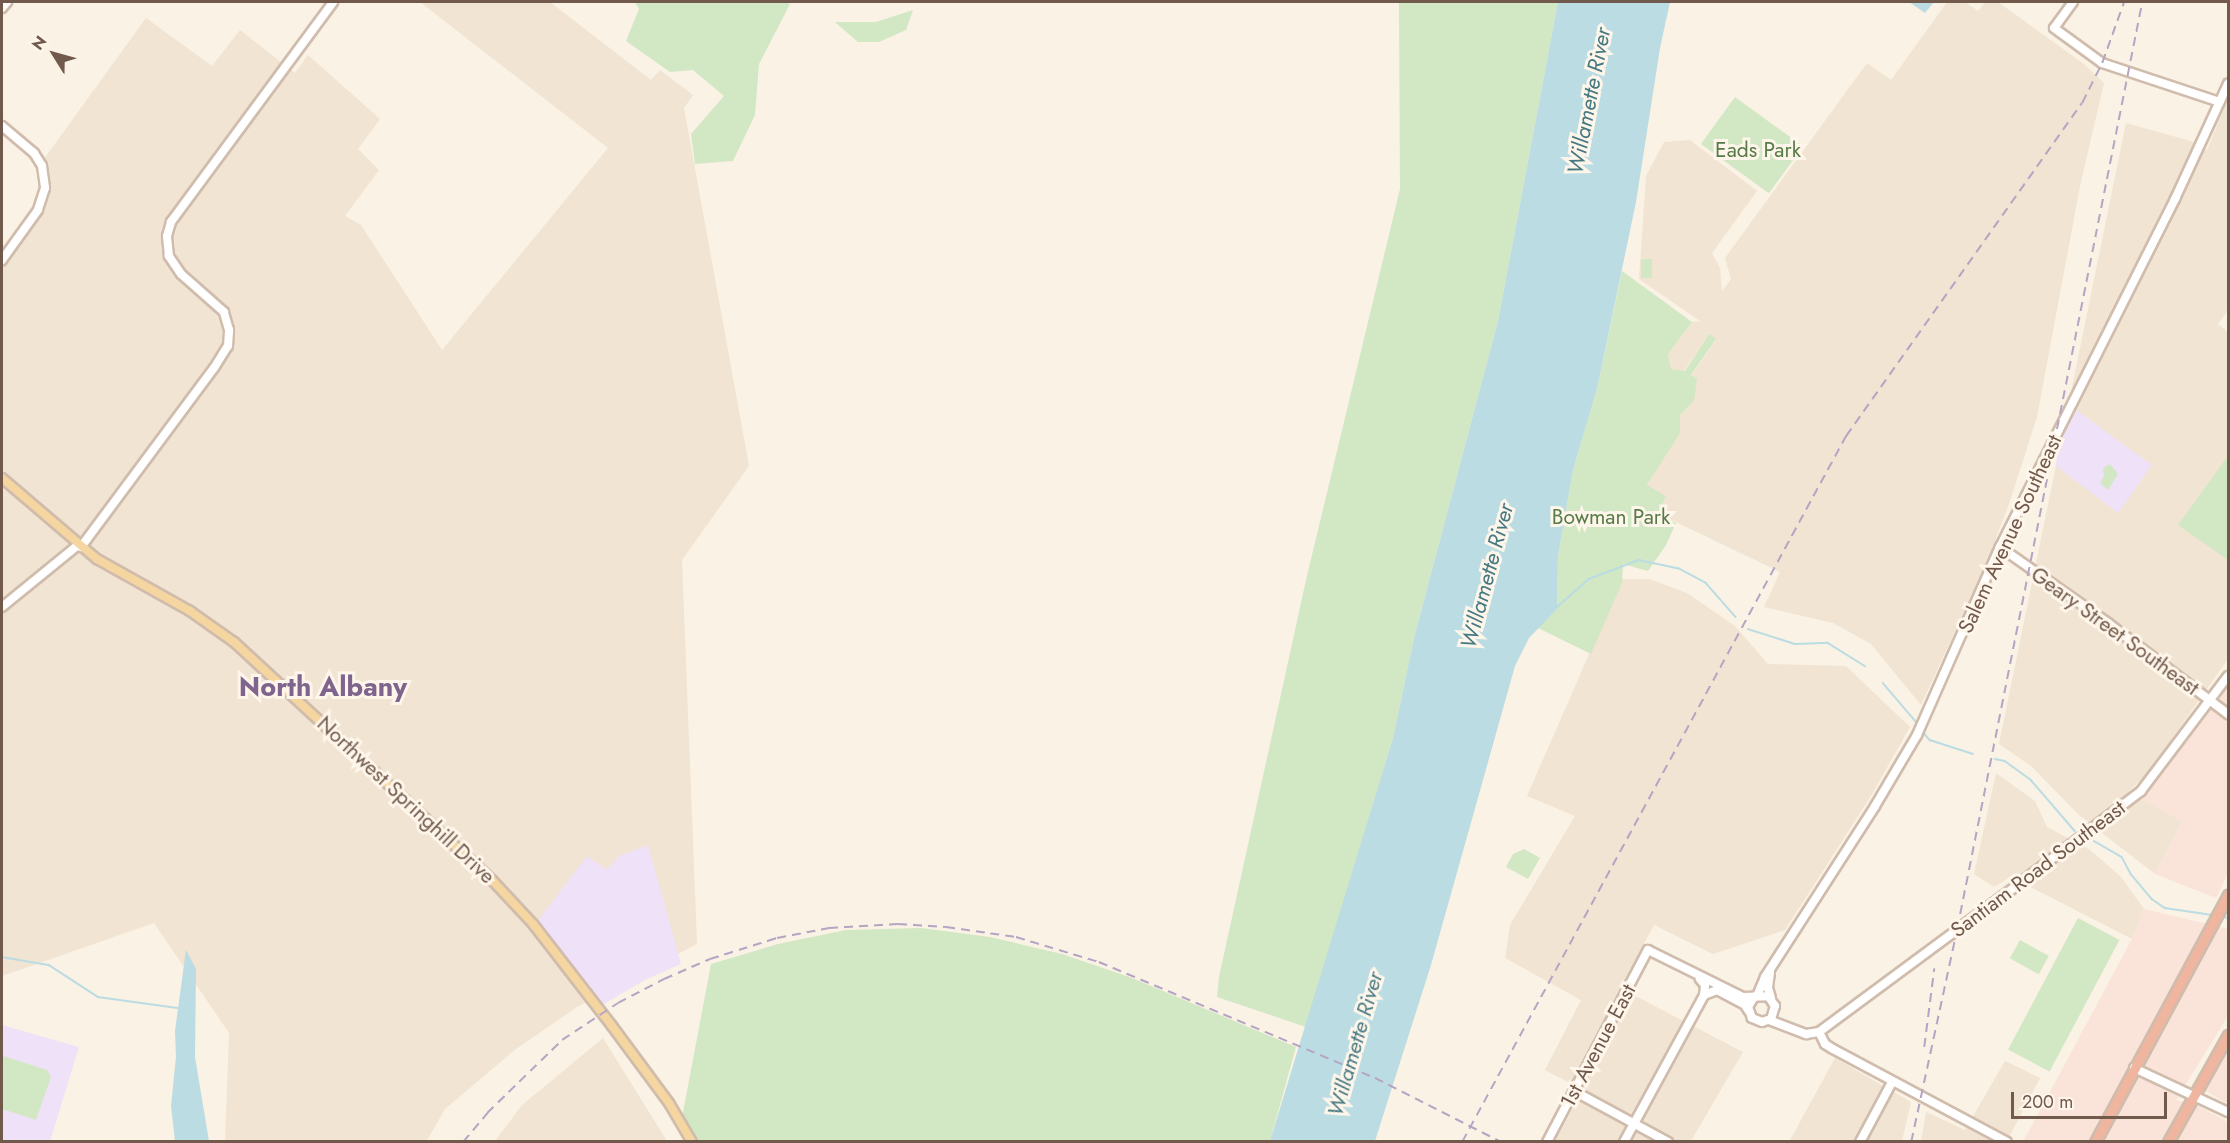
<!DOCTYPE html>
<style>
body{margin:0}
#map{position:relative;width:2230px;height:1143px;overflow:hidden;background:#faf2e4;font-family:Jost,sans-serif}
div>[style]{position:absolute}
.residential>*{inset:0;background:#f1e4d3}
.commercial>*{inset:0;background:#fae3d9}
.education>*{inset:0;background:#efe1f7}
.green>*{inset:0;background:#d2e7c4;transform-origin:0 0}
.water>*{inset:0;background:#badce2}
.stream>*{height:1.5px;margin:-0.75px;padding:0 0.75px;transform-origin:0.75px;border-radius:0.75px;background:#badce2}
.roads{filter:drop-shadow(2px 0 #d0bcac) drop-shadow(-2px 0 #d0bcac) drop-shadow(0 2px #d0bcac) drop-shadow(0 -2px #d0bcac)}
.secondary>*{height:8px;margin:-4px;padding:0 4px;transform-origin:4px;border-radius:4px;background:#fff}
.primary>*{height:8px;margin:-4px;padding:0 4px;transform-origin:4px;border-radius:4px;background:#f5d6a1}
.highway>*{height:9px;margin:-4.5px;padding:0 4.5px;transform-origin:4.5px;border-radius:4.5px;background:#f0b59f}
.rail>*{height:1.5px;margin-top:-0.75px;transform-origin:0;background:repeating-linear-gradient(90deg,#b5a4c3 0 9px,transparent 0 15px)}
span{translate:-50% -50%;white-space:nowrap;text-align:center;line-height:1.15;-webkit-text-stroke:6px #fef6ea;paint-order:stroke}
.park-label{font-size:21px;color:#567b47}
.street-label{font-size:21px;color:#71594c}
.water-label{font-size:22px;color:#477983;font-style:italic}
.district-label{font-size:27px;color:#7f648d;font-weight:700}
.frame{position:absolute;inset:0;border:3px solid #71594c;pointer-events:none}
.north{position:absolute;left:24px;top:24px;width:60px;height:60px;-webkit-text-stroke:4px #fef6ea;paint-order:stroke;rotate:307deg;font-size:16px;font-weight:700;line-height:24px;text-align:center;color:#71594c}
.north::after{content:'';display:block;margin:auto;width:21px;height:27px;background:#71594c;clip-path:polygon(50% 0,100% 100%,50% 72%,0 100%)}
.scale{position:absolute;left:2011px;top:1092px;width:156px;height:27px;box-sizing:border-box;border:3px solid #71594c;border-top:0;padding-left:8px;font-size:18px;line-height:21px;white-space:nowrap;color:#71594c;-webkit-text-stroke:4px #fef6ea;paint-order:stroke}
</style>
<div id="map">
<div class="residential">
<i style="clip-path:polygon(420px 2px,550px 2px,651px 80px,660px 70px,693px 95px,684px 108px,749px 466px,682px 560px,697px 944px,577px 1007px,516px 1049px,445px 1109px,426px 1142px,225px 1141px,229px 1033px,154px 923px,2px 976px,2px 260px,43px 201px,41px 163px,146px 18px,212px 66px,240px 30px,295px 73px,308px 55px,380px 119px,358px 149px,379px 170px,345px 216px,361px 225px,442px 350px,608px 148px)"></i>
<i style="clip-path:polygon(1947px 2px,1965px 2px,1978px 11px,1985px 2px,1998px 2px,2084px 64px,2104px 83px,2080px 186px,2037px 417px,2009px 504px,1989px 557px,1921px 705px,1871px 644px,1833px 623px,1764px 607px,1780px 572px,1657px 513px,1647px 486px,1678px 431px,1680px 415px,1694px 401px,1691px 376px,1716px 340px,1709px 334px,1684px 371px,1671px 369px,1668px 354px,1692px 322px,1700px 321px,1639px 279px,1646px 176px,1664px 142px,1690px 140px,1757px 191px,1712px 253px,1720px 268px,1722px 291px,1731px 279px,1725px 258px,1867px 63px,1891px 80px)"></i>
<i style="clip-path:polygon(2228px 98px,2228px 310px,2218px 324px,2228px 332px,2228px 659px,2147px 774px,2128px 792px,2182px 821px,2155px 874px,2079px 815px,2031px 766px,1999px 744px,2126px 123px,2194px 142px,2207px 150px)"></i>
<i style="clip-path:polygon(1622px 579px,1649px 579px,1687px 593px,1735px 626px,1768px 664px,1846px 666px,1910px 727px,1871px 796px,1785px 930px,1713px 954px,1654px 925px,1620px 988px,1743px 1052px,1691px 1141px,1555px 1141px,1583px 1090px,1545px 1070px,1581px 1000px,1505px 958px,1510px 925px,1575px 816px,1527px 796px)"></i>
<i style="clip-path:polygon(1996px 773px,2035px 801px,2047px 827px,2089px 849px,2121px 877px,2144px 909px,2132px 939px,2011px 877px,1994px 887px,1974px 874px)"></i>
<i style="clip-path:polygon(603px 1038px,667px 1141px,495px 1141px,522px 1105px)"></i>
<i style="clip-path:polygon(1835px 1058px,1911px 1102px,1902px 1141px,1789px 1142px)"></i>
<i style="clip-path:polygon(2005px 1061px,2040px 1078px,2007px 1141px,1921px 1142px,1926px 1112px,1965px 1130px)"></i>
</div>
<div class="commercial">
<i style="clip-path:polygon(2228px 687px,2228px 873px,2216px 898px,2155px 874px,2182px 821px,2142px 800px)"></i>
<i style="clip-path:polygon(2144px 909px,2228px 929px,2228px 1016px,2176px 1100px,2196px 1105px,2228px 1122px,2228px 1141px,2023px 1142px,2132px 939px)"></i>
<i style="clip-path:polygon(2228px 1047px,2228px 1104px,2204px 1090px)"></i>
</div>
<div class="education">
<i style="clip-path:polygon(2076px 410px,2152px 465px,2118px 513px,2056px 466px,2058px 447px)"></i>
<i style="clip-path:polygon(648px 845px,681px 964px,645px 980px,602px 1005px,537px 922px,587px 856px,607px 870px,619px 856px)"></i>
<i style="clip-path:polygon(2px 1025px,79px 1047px,50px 1141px,2px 1141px)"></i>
</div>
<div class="green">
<i style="clip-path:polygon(635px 2px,784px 2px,790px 4px,759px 64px,755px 115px,733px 161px,695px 164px,691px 134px,724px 96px,693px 70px,670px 72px,626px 41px,639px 9px)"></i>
<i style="clip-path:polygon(1399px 2px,1558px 2px,1498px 321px,1414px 638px,1393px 738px,1306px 1027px,1217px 997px,1219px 977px,1306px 580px,1400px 189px)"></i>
<i style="clip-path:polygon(913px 10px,906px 30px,879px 42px,858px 42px,835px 22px,876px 22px)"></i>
<i style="left:1735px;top:97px;width:84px;height:58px;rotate:36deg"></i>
<i style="left:1641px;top:259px;width:11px;height:19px"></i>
<i style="clip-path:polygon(1622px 271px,1692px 322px,1668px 354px,1671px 369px,1685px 371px,1709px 334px,1716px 339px,1691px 375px,1697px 379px,1694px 401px,1680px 415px,1680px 433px,1647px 485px,1666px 496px,1658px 513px,1676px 523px,1666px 545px,1648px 571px,1623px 564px,1622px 583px,1591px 654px,1538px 628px,1557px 609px,1558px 556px,1573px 470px,1597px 389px)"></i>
<i style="clip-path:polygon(2228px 456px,2228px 560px,2178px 525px)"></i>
<i style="clip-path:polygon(2110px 464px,2118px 474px,2108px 490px,2100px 483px,2104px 476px,2103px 468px)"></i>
<i style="clip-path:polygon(1524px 849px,1540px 858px,1528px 879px,1506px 867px,1513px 854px)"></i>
<i style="left:2078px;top:918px;width:47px;height:149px;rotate:28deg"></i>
<i style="clip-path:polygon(921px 928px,990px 937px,1062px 954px,1132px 978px,1296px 1047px,1270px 1141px,691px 1142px,681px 1123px,711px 964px,778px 944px,846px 930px)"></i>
<i style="left:2020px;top:940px;width:33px;height:21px;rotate:29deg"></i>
<i style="clip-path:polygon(3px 1056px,47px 1070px,51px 1077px,36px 1120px,2px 1109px)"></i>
</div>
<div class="water">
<i style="clip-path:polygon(1558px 2px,1670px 2px,1660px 48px,1636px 202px,1597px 389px,1573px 470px,1558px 556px,1557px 609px,1529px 638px,1515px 666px,1431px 965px,1375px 1141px,1270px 1141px,1393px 738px,1414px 638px,1498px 321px)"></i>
<i style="clip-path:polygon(1909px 2px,1934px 2px,1925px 13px)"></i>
<i style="clip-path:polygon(186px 950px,196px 969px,195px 1057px,209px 1141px,175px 1141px,171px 1106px,176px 1057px,175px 1031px)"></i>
</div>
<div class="stream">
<i style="left:1556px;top:608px;width:44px;rotate:-41.3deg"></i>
<i style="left:1589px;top:579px;width:53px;rotate:-20.8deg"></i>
<i style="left:1639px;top:560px;width:40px;rotate:12deg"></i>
<i style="left:1678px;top:568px;width:32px;rotate:28deg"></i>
<i style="left:1706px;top:583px;width:45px;rotate:48.6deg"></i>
<i style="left:1748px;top:629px;width:49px;rotate:17.7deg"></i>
<i style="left:1795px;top:644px;width:33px;rotate:-2deg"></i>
<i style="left:1828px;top:643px;width:44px;rotate:31.9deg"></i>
<i style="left:1883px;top:683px;width:55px;rotate:49.4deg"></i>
<i style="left:1923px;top:732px;width:11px;rotate:49deg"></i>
<i style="left:1930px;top:740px;width:45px;rotate:18deg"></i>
<i style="left:1995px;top:759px;width:10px;rotate:11deg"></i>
<i style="left:2005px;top:761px;width:32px;rotate:36deg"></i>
<i style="left:2031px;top:780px;width:67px;rotate:49.2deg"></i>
<i style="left:2094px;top:841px;width:32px;rotate:30deg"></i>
<i style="left:2122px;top:857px;width:19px;rotate:62deg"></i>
<i style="left:2131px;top:874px;width:33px;rotate:50deg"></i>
<i style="left:2152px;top:899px;width:16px;rotate:35deg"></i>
<i style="left:2165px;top:908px;width:49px;rotate:8.3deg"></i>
<i style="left:2220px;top:916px;width:8px;rotate:14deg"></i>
<i style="left:2px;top:957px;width:48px;rotate:9.7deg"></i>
<i style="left:49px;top:965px;width:59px;rotate:33.1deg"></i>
<i style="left:98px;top:997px;width:80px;rotate:7.9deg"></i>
</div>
<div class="roads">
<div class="secondary">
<i style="left:2073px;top:2px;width:32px;rotate:126deg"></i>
<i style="left:2054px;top:28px;width:59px;rotate:36.1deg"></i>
<i style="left:2102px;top:63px;width:124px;rotate:18.3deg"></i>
<i style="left:2px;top:8px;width:8px;rotate:-50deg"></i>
<i style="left:2px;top:126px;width:42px;rotate:40.2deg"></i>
<i style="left:34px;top:153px;width:15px;rotate:58deg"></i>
<i style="left:42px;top:166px;width:22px;rotate:82deg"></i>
<i style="left:45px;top:188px;width:23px;rotate:108deg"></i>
<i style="left:38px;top:210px;width:62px;rotate:125.8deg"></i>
<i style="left:81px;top:547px;width:223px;rotate:-53.4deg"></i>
<i style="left:214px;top:368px;width:26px;rotate:-58deg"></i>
<i style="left:228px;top:346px;width:16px;rotate:-86deg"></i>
<i style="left:229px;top:330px;width:19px;rotate:-106deg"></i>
<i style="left:224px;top:312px;width:57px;rotate:-138.5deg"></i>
<i style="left:181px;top:274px;width:22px;rotate:-124deg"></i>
<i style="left:169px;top:256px;width:20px;rotate:-96deg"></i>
<i style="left:167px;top:236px;width:15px;rotate:-74deg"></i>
<i style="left:171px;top:222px;width:273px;rotate:-53.6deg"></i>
<i style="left:2000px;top:547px;width:132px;rotate:35.1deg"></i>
<i style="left:2108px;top:623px;width:151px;rotate:37.2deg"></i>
<i style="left:2px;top:607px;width:98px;rotate:-39.2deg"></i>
<i style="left:1770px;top:973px;width:15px;rotate:98deg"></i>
<i style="left:1768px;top:988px;width:10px;rotate:73deg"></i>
<i style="left:1704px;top:995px;width:14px;rotate:-21deg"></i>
<i style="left:1717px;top:990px;width:32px;rotate:28deg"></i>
<i style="left:1745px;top:1005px;width:6px;rotate:59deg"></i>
<i style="left:1757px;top:996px;width:21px;rotate:-67deg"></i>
<i style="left:1765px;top:977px;width:203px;rotate:-57.2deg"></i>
<i style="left:1875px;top:806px;width:82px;rotate:-59.4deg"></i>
<i style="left:1917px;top:735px;width:206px;rotate:-66.2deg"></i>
<i style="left:2000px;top:547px;width:390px;rotate:-63.3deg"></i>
<i style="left:2175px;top:199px;width:127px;rotate:-65.3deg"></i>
<i style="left:1769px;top:1020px;width:40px;rotate:21deg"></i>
<i style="left:1806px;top:1034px;width:13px;rotate:-9deg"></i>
<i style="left:1819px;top:1032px;width:250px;rotate:-36.5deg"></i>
<i style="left:2020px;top:883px;width:152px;rotate:-37.2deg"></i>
<i style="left:2141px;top:791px;width:144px;rotate:-52.9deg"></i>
<i style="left:1819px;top:1032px;width:13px;rotate:63deg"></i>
<i style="left:1825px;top:1044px;width:9px;rotate:32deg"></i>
<i style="left:1833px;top:1049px;width:197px;rotate:28.1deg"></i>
<i style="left:2134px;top:1068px;width:104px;rotate:25.1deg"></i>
<i style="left:1574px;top:1091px;width:107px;rotate:28.5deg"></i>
<i style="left:1547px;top:1142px;width:217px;rotate:-62.3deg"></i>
<i style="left:1648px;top:950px;width:106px;rotate:26.3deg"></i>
<i style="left:1743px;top:997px;width:25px;rotate:-2deg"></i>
<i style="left:1768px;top:996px;width:12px;rotate:55deg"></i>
<i style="left:1775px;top:1006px;width:14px;rotate:107deg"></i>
<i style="left:1771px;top:1019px;width:9px;rotate:162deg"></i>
<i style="left:1762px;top:1022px;width:11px;rotate:-158deg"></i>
<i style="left:1752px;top:1018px;width:12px;rotate:-110deg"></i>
<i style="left:1748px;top:1007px;width:12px;rotate:-59deg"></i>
<i style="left:1624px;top:1142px;width:167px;rotate:-61.4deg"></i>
<i style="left:1704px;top:995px;width:10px;rotate:-84deg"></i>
<i style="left:1705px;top:985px;width:8px;rotate:-130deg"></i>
<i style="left:1860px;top:1142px;width:68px;rotate:-61.9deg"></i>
</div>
<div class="primary">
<i style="left:2px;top:478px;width:125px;rotate:40.5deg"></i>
<i style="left:97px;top:559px;width:107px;rotate:29.2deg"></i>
<i style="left:190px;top:611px;width:54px;rotate:35.2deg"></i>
<i style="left:234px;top:642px;width:351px;rotate:42.7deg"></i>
<i style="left:492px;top:880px;width:60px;rotate:47deg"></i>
<i style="left:533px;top:924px;width:129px;rotate:52.2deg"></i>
<i style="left:612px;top:1026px;width:96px;rotate:53.5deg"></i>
<i style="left:669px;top:1103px;width:45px;rotate:59.5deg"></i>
</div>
<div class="highway">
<i style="left:2095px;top:1142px;width:281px;rotate:-61.7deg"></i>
<i style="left:2168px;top:1142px;width:123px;rotate:-60.7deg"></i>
</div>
</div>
<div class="rail">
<i style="left:1924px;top:1047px;width:79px;rotate:-82.7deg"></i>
<i style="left:463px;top:1142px;width:38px;rotate:-50deg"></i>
<i style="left:487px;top:1113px;width:105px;rotate:-44.2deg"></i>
<i style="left:562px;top:1040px;width:67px;rotate:-33.5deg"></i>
<i style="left:618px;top:1003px;width:52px;rotate:-27.6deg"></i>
<i style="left:664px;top:979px;width:50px;rotate:-23.5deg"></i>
<i style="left:710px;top:959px;width:70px;rotate:-17.4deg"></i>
<i style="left:777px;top:938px;width:53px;rotate:-10.9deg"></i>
<i style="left:829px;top:928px;width:69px;rotate:-3.3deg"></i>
<i style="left:898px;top:924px;width:48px;rotate:3.6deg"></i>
<i style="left:946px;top:927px;width:71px;rotate:8.1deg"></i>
<i style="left:1016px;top:937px;width:87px;rotate:16.8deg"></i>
<i style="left:1099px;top:962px;width:299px;rotate:22.8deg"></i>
<i style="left:1375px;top:1078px;width:141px;rotate:26.9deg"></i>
<i style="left:1462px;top:1142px;width:804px;rotate:-61.46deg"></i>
<i style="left:1846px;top:436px;width:408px;rotate:-54.7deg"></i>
<i style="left:2082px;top:103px;width:45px;rotate:-63.4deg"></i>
<i style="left:2102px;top:63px;width:65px;rotate:-70.2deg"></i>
<i style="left:1911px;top:1142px;width:218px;rotate:-77.8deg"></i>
<i style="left:1957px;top:929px;width:945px;rotate:-78.71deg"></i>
</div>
<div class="park-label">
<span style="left:1758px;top:150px">Eads Park</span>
<span style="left:1611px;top:517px">Bowman Park</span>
</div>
<div class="street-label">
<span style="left:2010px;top:534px;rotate:-65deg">Salem Avenue Southeast</span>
<span style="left:2115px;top:631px;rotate:36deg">Geary Street Southeast</span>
<span style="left:406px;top:800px;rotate:43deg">Northwest Springhill Drive</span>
<span style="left:2038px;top:869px;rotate:-37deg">Santiam Road Southeast</span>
<span style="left:1598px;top:1046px;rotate:-62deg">1st Avenue East</span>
</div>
<div class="water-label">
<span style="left:1589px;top:101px;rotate:-79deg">Willamette River</span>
<span style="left:1487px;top:576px;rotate:-75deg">Willamette River</span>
<span style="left:1355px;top:1044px;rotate:-74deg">Willamette River</span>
</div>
<div class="district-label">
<span style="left:323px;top:687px">North Albany</span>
</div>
<div class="frame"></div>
<div class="north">N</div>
<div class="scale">200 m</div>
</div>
